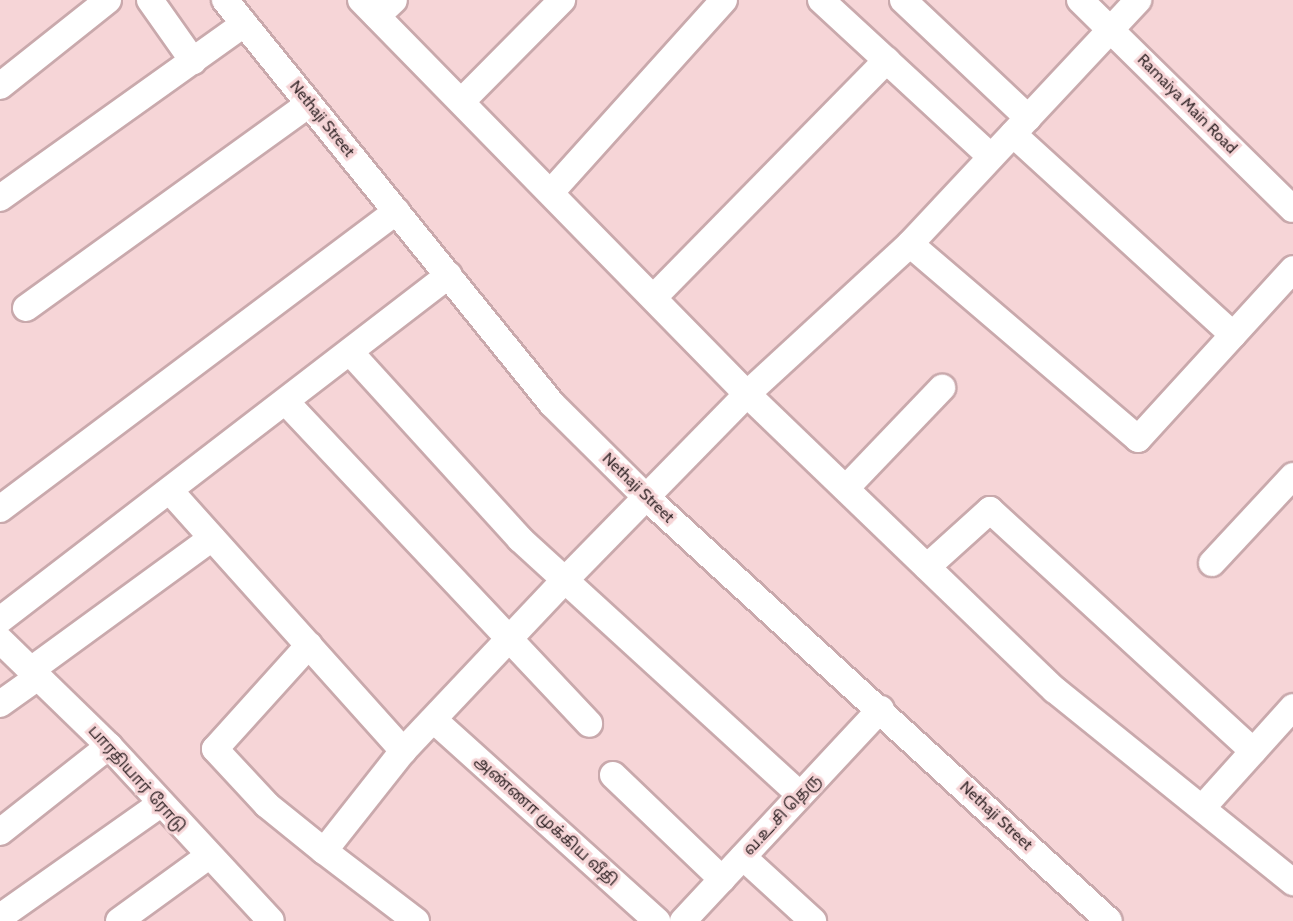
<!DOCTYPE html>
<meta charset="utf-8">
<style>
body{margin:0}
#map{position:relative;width:1293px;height:921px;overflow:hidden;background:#f6d5d7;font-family:Cabin,"Noto Sans Tamil",sans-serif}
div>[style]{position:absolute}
.roads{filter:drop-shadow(2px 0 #c9a9ac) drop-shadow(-2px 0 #c9a9ac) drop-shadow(0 2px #c9a9ac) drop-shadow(0 -2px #c9a9ac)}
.minor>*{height:26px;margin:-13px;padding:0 13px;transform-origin:13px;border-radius:13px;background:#fff}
span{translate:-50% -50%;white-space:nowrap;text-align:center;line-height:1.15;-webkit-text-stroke:6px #f6d5d7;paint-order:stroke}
.street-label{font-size:16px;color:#372a2c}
</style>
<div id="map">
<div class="roads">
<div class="minor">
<i style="left:150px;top:0;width:75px;rotate:54.8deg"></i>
<i style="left:225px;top:0;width:520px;rotate:51.01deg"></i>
<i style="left:552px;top:404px;width:134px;rotate:44.7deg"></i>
<i style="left:647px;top:498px;width:626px;rotate:42.48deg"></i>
<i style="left:361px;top:0;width:552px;rotate:45.59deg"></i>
<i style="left:747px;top:394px;width:427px;rotate:43.9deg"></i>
<i style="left:1055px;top:690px;width:306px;rotate:38.9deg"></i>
<i style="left:821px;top:0;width:231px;rotate:42.7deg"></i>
<i style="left:903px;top:0;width:172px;rotate:43.3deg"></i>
<i style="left:1080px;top:0;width:298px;rotate:44.5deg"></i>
<i style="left:377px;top:16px;width:23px;rotate:-43deg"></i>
<i style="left:0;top:86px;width:138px;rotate:-38.5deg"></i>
<i style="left:463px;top:100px;width:141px;rotate:-45.3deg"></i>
<i style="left:1013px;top:134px;width:298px;rotate:42.4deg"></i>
<i style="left:552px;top:191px;width:257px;rotate:-48deg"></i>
<i style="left:0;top:198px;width:300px;rotate:-35.5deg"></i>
<i style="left:910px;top:244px;width:300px;rotate:40.5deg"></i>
<i style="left:1138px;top:439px;width:230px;rotate:-47.6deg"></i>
<i style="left:654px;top:297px;width:332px;rotate:-45.5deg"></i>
<i style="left:26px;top:308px;width:349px;rotate:-35.8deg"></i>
<i style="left:350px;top:352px;width:253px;rotate:47.7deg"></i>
<i style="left:520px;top:539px;width:379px;rotate:42.4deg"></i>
<i style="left:286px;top:402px;width:442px;rotate:46.7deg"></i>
<i style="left:846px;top:488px;width:139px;rotate:-46.2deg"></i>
<i style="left:171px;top:492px;width:348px;rotate:48.1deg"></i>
<i style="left:0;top:509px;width:496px;rotate:-36.9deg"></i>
<i style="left:1212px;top:563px;width:119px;rotate:-47deg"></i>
<i style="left:927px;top:567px;width:85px;rotate:-42.1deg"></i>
<i style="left:990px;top:510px;width:357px;rotate:42.5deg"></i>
<i style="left:0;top:620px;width:566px;rotate:-37.54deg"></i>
<i style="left:0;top:640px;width:152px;rotate:44.2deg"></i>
<i style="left:109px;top:746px;width:238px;rotate:47.2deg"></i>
<i style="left:309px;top:645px;width:140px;rotate:132.1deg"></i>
<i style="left:215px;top:749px;width:76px;rotate:47.1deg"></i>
<i style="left:267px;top:805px;width:73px;rotate:38.9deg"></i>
<i style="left:31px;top:670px;width:224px;rotate:-36.1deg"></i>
<i style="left:0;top:704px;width:47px;rotate:-35.4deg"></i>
<i style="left:435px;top:721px;width:299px;rotate:42deg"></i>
<i style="left:613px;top:775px;width:151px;rotate:43.7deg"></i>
<i style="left:1204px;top:806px;width:133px;rotate:-48deg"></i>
<i style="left:0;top:832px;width:139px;rotate:-38.3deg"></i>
<i style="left:743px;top:857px;width:95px;rotate:42.4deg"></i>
<i style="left:0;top:917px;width:196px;rotate:-35.2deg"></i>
<i style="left:119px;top:921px;width:109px;rotate:-36deg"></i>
<i style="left:416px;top:921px;width:116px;rotate:-142.7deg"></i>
<i style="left:324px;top:851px;width:127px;rotate:-51.7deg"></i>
<i style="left:403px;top:751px;width:234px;rotate:-46.6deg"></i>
<i style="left:564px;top:581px;width:262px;rotate:-45.6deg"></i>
<i style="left:747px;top:394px;width:222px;rotate:-42.6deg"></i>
<i style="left:910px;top:244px;width:334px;rotate:-46.9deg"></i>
<i style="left:683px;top:921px;width:290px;rotate:-47deg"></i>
</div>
</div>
<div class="street-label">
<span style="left:1187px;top:104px;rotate:45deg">Ramaiya Main Road</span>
<span style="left:322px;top:119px;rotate:51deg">Nethaji Street</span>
<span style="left:638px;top:488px;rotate:44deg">Nethaji Street</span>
<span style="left:137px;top:779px;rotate:48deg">பாரதியார் ரோடு</span>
<span style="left:782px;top:815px;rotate:-47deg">வ.உ.சி தெரு</span>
<span style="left:996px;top:816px;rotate:43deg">Nethaji Street</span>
<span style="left:546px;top:821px;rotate:42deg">அண்ணா முக்கிய வீதி</span>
</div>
</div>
